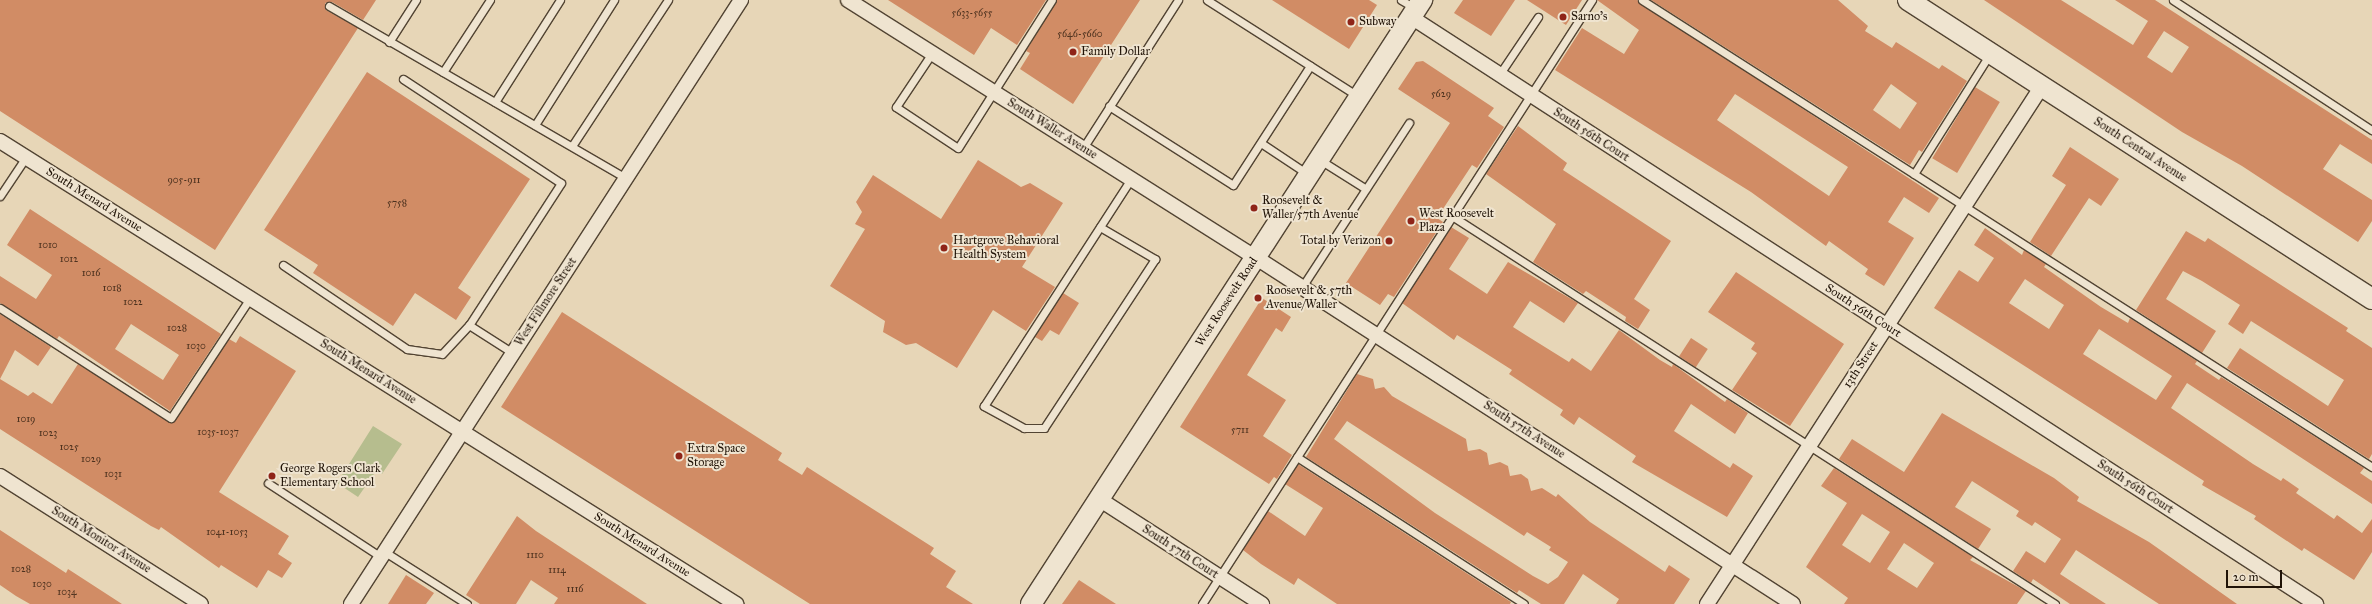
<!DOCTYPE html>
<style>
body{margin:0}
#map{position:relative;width:2372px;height:604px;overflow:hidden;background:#e7d6b7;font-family:"IM FELL Great Primer",serif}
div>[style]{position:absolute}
.green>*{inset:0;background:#b6bd8e}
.building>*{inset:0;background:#d18c65;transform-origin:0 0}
.roads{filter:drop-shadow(1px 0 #524433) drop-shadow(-1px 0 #524433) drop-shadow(0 1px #524433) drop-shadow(0 -1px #524433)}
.lane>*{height:7px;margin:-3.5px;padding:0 3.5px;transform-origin:3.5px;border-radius:3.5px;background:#efe4d0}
.street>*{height:14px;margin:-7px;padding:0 7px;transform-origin:7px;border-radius:7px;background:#efe4d0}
.secondary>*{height:20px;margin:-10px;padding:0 10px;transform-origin:10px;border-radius:10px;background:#efe4d0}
.dots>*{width:11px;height:11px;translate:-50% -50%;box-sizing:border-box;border:2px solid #efe4d0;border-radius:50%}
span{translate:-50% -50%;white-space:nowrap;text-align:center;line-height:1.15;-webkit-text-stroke:4px #efe4d0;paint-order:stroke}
.number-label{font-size:10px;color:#4c311e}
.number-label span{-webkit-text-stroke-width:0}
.poi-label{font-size:12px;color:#201307}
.left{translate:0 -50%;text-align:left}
.right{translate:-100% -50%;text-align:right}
.street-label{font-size:12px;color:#201307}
.scale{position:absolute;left:2226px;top:570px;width:56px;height:18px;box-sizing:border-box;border:2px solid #201307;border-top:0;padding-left:5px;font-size:12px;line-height:14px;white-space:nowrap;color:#201307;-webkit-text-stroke:3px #efe4d0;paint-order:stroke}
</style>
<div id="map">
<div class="green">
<i style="clip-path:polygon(373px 426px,402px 444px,382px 474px,376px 471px,358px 497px,337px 483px)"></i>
</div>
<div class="building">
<i style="clip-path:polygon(0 0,376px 0,363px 20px,332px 2px,325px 3px,326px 10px,358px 28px,215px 250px,0 111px)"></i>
<i style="clip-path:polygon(888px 0,1046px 0,1017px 45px,991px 28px,974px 55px)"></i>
<i style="clip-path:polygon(1057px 0,1140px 0,1073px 104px,1020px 69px,1030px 53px,1026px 51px)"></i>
<i style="clip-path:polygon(1272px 0,1369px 0,1377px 5px,1349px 49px)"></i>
<i style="clip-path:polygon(1463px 0,1515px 0,1491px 36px,1454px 13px)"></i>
<i style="clip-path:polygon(1527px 0,1582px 0,1566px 25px)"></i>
<i style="clip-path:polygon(evenodd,1597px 0,1637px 0,1939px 198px,1929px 213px,1904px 197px,1888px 222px,1914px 238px,1884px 286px,1865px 274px,1868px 269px,1829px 241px,1826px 246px,1751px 192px,1555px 70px,1582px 28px,1624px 54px,1639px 30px,1597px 0,1735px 94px,1848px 167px,1829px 196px,1717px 120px,1735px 94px)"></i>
<i style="clip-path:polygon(evenodd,1651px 0,1838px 0,1868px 26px,1865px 31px,1892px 48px,1896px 42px,1939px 69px,1942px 65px,1967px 81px,1922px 152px,1919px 150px,1910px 165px,1651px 0,1891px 84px,1917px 103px,1900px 129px,1873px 110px,1891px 84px)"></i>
<i style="clip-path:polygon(evenodd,1984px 0,2061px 0,2133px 45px,2148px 21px,2115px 0,2155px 0,2372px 140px,2372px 164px,2340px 144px,2323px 169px,2372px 200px,2372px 221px,2358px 242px,2242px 166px,2182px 132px,1984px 0,2164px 31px,2189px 47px,2172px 73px,2147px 57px,2164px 31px)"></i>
<i style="clip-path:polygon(1423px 61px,1494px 108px,1488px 116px,1504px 127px,1477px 168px,1472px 165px,1437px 218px,1443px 222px,1394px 297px,1388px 294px,1380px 305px,1346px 283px,1450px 123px,1398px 89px,1416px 62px)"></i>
<i style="clip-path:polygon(367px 72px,530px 179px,458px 288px,471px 297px,456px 320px,415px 293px,393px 326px,313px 273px,318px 265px,264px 230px)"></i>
<i style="left:1975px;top:87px;width:29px;height:83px;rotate:31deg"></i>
<i style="clip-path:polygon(1518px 126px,1567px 163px,1563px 170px,1671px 241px,1634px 299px,1650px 310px,1638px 329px,1625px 321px,1626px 317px,1586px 291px,1583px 294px,1533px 262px,1556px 224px,1486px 174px)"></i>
<i style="clip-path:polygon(2070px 147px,2119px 179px,2101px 206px,2089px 198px,2051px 256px,2030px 242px,2066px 185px,2052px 176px)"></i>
<i style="clip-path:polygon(978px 160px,1021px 187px,1030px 183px,1063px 203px,1022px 267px,1055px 287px,1026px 331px,993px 310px,957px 368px,916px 343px,906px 345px,883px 332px,885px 321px,830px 286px,865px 229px,855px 224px,862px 212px,856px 202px,873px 175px,941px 219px)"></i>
<i style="clip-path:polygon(evenodd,30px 209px,221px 334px,170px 411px,59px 336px,57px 339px,0 303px,0 276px,36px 299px,52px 275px,7px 245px,30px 209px,131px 324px,179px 355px,163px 380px,115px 349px,131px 324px)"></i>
<i style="clip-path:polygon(1451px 227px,1469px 238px,1449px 269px,1487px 294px,1508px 262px,1578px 303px,1564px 323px,1530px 301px,1513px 327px,1569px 362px,1572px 358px,1591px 371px,1619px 330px,1660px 360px,1672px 367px,1673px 364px,1725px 402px,1727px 399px,1748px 413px,1735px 434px,1691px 404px,1674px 431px,1730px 468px,1733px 463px,1753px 476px,1727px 517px,1632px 462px,1636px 456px,1579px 417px,1574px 425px,1560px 415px,1563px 410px,1509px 374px,1512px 370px,1457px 335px,1454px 340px,1402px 303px)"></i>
<i style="clip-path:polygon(evenodd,1985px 228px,2022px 255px,2024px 250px,2046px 264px,2044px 267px,2101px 307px,2128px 323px,2130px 318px,2197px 361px,2195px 364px,2219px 380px,2221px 377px,2364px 468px,2360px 473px,2372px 481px,2372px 504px,2187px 383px,2171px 408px,2253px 464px,2281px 481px,2283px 478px,2299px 489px,2296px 493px,2334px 519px,2337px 515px,2362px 533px,2372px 519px,2372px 552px,2354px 580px,2304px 548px,2302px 551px,2254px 519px,2256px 516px,2202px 485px,2204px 481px,1934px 308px,1959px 270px,1978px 282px,1994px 258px,1974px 245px,1985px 228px,2025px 279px,2064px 305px,2049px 329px,2009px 303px,2025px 279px,1985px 228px,2099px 329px,2172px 376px,2156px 400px,2083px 354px,2099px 329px)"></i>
<i style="clip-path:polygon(2186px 231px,2205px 242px,2208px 238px,2348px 328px,2346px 331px,2372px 348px,2372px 454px,2369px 459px,2227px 368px,2240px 348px,2328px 406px,2344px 380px,2251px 321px,2243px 334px,2228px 324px,2240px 305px,2202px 281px,2183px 271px,2166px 299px,2216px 331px,2202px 353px,2136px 310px)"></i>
<i style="clip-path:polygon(1736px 272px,1844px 344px,1790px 426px,1732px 390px,1757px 353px,1751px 349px,1755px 343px,1708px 312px)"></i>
<i style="clip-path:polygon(1063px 293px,1079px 303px,1059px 335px,1050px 330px,1042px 341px,1035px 337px)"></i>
<i style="clip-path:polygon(1262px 298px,1291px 317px,1282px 332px,1276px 328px,1247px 375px,1286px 400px,1263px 436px,1292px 455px,1277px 479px,1274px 477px,1269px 484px,1180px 427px)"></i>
<i style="clip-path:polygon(562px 312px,782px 453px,778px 460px,802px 475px,807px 467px,934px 548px,930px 554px,956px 571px,946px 587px,973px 604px,810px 604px,501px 407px)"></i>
<i style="clip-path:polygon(0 314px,51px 347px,38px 366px,15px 350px,0 379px,28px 396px,33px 392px,52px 404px,78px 364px,173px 423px,229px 339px,236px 343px,240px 336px,296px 371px,219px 492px,289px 536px,278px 554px,292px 563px,282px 578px,268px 570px,257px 588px,221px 565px,219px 568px,161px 527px,159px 530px,151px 526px,0 429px)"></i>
<i style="left:1691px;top:338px;width:20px;height:22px;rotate:33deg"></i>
<i style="clip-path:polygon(evenodd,1357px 374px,1373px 379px,1375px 389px,1384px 387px,1392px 396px,1466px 439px,1468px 451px,1480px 449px,1487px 453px,1489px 465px,1500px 462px,1508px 466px,1510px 476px,1521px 474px,1528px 479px,1531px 491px,1542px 488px,1556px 497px,1558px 494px,1590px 522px,1665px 572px,1669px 565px,1690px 579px,1674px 604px,1616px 604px,1619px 599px,1583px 574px,1564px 604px,1541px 604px,1519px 590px,1517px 593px,1306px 457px,1357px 374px,1347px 421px,1524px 536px,1527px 532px,1551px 547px,1549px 550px,1568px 562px,1558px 577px,1548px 584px,1533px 576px,1435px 513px,1334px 439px,1347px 421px)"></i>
<i style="clip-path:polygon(1942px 413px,2054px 478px,2079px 497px,2077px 501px,2149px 542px,2237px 604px,2159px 604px,2076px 550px,2060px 574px,2106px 604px,2070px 604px,2033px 579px,2031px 583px,2013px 571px,2026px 551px,2045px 563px,2061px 539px,2035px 522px,2032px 526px,2016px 516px,2019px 511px,1972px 481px,1955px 507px,1991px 529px,1978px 549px,1839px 459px,1852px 439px,1904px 472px)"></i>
<i style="clip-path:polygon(1298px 464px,1511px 602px,1510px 604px,1337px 604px,1298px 578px,1294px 585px,1261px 564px,1243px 550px,1268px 511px,1305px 536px,1323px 508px,1285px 484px)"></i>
<i style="clip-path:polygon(evenodd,1834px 468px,1973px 557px,1970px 560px,2026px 591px,2017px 604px,1844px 604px,1848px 598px,1806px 567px,1847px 503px,1821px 486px,1834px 468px,1862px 514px,1890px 532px,1870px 563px,1842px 545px,1862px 514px,1834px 468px,1904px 543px,1934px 563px,1917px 588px,1887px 569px,1904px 543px)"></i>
<i style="clip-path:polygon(517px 516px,536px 531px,647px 604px,554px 604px,558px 598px,531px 580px,516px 604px,480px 604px,466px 595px)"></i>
<i style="clip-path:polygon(0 530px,66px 573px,68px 569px,122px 604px,30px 604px,16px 596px,0 585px)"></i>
<i style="clip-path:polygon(406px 575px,434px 593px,426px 604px,388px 604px)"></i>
<i style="clip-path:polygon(1079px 580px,1116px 604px,1062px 604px)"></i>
</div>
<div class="roads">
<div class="lane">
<i style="left:1207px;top:0;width:180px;rotate:32.5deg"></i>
<i style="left:1401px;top:0;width:16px;rotate:30deg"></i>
<i style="left:1642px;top:0;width:867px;rotate:32.61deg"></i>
<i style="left:2173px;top:0;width:238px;rotate:33.2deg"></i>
<i style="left:329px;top:6px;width:343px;rotate:30.1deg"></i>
<i style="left:389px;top:42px;width:50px;rotate:-57.3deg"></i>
<i style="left:932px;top:53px;width:65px;rotate:123.7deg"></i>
<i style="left:896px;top:107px;width:74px;rotate:33.5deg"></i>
<i style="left:958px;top:148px;width:175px;rotate:-57.6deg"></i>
<i style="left:443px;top:72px;width:86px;rotate:-56.9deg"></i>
<i style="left:1499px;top:75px;width:70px;rotate:-56.1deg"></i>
<i style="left:403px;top:79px;width:189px;rotate:33.4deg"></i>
<i style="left:561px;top:183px;width:169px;rotate:122.9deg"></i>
<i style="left:495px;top:102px;width:121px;rotate:-57.5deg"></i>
<i style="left:1109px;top:106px;width:147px;rotate:32.5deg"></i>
<i style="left:1233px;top:185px;width:142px;rotate:-57.1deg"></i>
<i style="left:535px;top:125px;width:148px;rotate:-57.7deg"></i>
<i style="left:1261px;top:143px;width:58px;rotate:33.7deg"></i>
<i style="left:572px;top:146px;width:175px;rotate:-56.7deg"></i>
<i style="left:1083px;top:148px;width:176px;rotate:-57.3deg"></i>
<i style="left:1320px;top:160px;width:54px;rotate:32.2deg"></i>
<i style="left:1914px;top:174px;width:142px;rotate:-57.7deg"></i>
<i style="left:0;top:196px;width:47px;rotate:-56.3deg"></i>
<i style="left:1452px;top:216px;width:717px;rotate:32.76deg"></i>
<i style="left:1100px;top:227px;width:64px;rotate:30.2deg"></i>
<i style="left:1155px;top:259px;width:202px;rotate:123.3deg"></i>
<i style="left:1044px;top:428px;width:20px;rotate:180deg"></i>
<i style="left:1024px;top:428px;width:46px;rotate:-151.2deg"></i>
<i style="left:984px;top:406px;width:270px;rotate:-57.1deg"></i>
<i style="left:283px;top:265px;width:150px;rotate:34.1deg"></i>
<i style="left:407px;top:349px;width:35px;rotate:8deg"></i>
<i style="left:442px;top:354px;width:40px;rotate:-47deg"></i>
<i style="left:469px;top:325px;width:52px;rotate:32.5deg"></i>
<i style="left:1302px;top:287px;width:196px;rotate:-56.9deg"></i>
<i style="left:0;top:308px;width:203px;rotate:32.8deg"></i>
<i style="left:171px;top:418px;width:144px;rotate:-56.6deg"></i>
<i style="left:1297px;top:457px;width:270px;rotate:32.9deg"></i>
<i style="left:268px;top:483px;width:135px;rotate:33.2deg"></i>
<i style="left:385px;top:552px;width:97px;rotate:32.4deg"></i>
<i style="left:1202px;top:604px;width:719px;rotate:-57.15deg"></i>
</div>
<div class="street">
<i style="left:848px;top:0;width:481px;rotate:32.3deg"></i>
<i style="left:1255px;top:257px;width:640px;rotate:32.82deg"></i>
<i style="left:1411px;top:17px;width:1079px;rotate:32.97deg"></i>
<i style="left:0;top:141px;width:870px;rotate:32.17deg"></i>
<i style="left:0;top:476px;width:238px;rotate:32.5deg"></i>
<i style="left:1099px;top:499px;width:194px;rotate:32.8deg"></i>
<i style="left:351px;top:604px;width:719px;rotate:-57.15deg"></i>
<i style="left:1707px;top:604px;width:617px;rotate:-57.11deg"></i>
</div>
<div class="secondary">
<i style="left:1908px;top:0;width:552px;rotate:32.8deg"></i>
<i style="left:1031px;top:604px;width:720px;rotate:-57.08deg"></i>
</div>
</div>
<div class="dots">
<i style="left:1563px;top:17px;background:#8f2418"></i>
<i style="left:1351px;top:22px;background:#8f2418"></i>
<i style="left:1073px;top:52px;background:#8f2418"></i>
<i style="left:1254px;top:208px;background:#8f2418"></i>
<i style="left:1411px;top:221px;background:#8f2418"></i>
<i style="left:1389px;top:241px;background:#8f2418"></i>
<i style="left:944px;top:248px;background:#8f2418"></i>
<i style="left:1258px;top:298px;background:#8f2418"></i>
<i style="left:679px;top:456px;background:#8f2418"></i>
<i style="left:272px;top:476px;background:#8f2418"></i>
</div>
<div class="number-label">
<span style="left:972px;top:14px">5633-5655</span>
<span style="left:1080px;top:35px">5646-5660</span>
<span style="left:1441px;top:95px">5629</span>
<span style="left:184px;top:181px">905-911</span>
<span style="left:397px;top:204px">5758</span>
<span style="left:48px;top:246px">1010</span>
<span style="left:69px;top:260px">1012</span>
<span style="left:91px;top:274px">1016</span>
<span style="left:112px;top:289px">1018</span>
<span style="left:133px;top:303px">1022</span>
<span style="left:177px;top:329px">1028</span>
<span style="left:196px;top:347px">1030</span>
<span style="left:26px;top:420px">1019</span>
<span style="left:1240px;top:431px">5711</span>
<span style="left:218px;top:433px">1035-1037</span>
<span style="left:48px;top:434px">1023</span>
<span style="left:69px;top:448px">1025</span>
<span style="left:91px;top:460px">1029</span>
<span style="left:113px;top:475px">1031</span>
<span style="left:227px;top:533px">1041-1053</span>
<span style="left:535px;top:556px">1110</span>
<span style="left:21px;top:570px">1028</span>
<span style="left:557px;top:571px">1114</span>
<span style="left:42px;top:585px">1030</span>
<span style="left:575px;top:590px">1116</span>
<span style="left:67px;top:593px">1034</span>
</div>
<div class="poi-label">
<span class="left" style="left:1571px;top:17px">Sarno's</span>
<span class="left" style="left:1359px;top:22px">Subway</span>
<span class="left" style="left:1081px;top:52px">Family Dollar</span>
<span class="left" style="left:1262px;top:208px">Roosevelt &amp;<br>Waller/57th Avenue</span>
<span class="left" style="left:1419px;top:221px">West Roosevelt<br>Plaza</span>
<span class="left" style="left:953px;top:248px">Hartgrove Behavioral<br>Health System</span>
<span class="right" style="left:1381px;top:241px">Total by Verizon</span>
<span class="left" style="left:1266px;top:298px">Roosevelt &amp; 57th<br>Avenue/Waller</span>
<span class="left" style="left:687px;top:456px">Extra Space<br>Storage</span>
<span class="left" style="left:280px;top:476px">George Rogers Clark<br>Elementary School</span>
</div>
<div class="street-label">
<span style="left:1052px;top:129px;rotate:32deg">South Waller Avenue</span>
<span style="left:1591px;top:135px;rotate:33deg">South 56th Court</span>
<span style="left:2140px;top:150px;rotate:33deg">South Central Avenue</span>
<span style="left:94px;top:200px;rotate:32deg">South Menard Avenue</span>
<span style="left:546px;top:302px;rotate:-57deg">West Fillmore Street</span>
<span style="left:1227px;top:302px;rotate:-57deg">West Roosevelt Road</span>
<span style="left:1863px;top:311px;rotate:33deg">South 56th Court</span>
<span style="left:1861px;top:365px;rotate:-57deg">13th Street</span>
<span style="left:368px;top:372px;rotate:32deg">South Menard Avenue</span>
<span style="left:1524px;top:430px;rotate:33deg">South 57th Avenue</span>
<span style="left:2135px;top:487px;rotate:33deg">South 56th Court</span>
<span style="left:101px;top:540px;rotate:32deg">South Monitor Avenue</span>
<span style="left:642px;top:545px;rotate:32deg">South Menard Avenue</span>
<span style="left:1180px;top:552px;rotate:33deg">South 57th Court</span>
</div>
<div class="scale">20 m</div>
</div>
